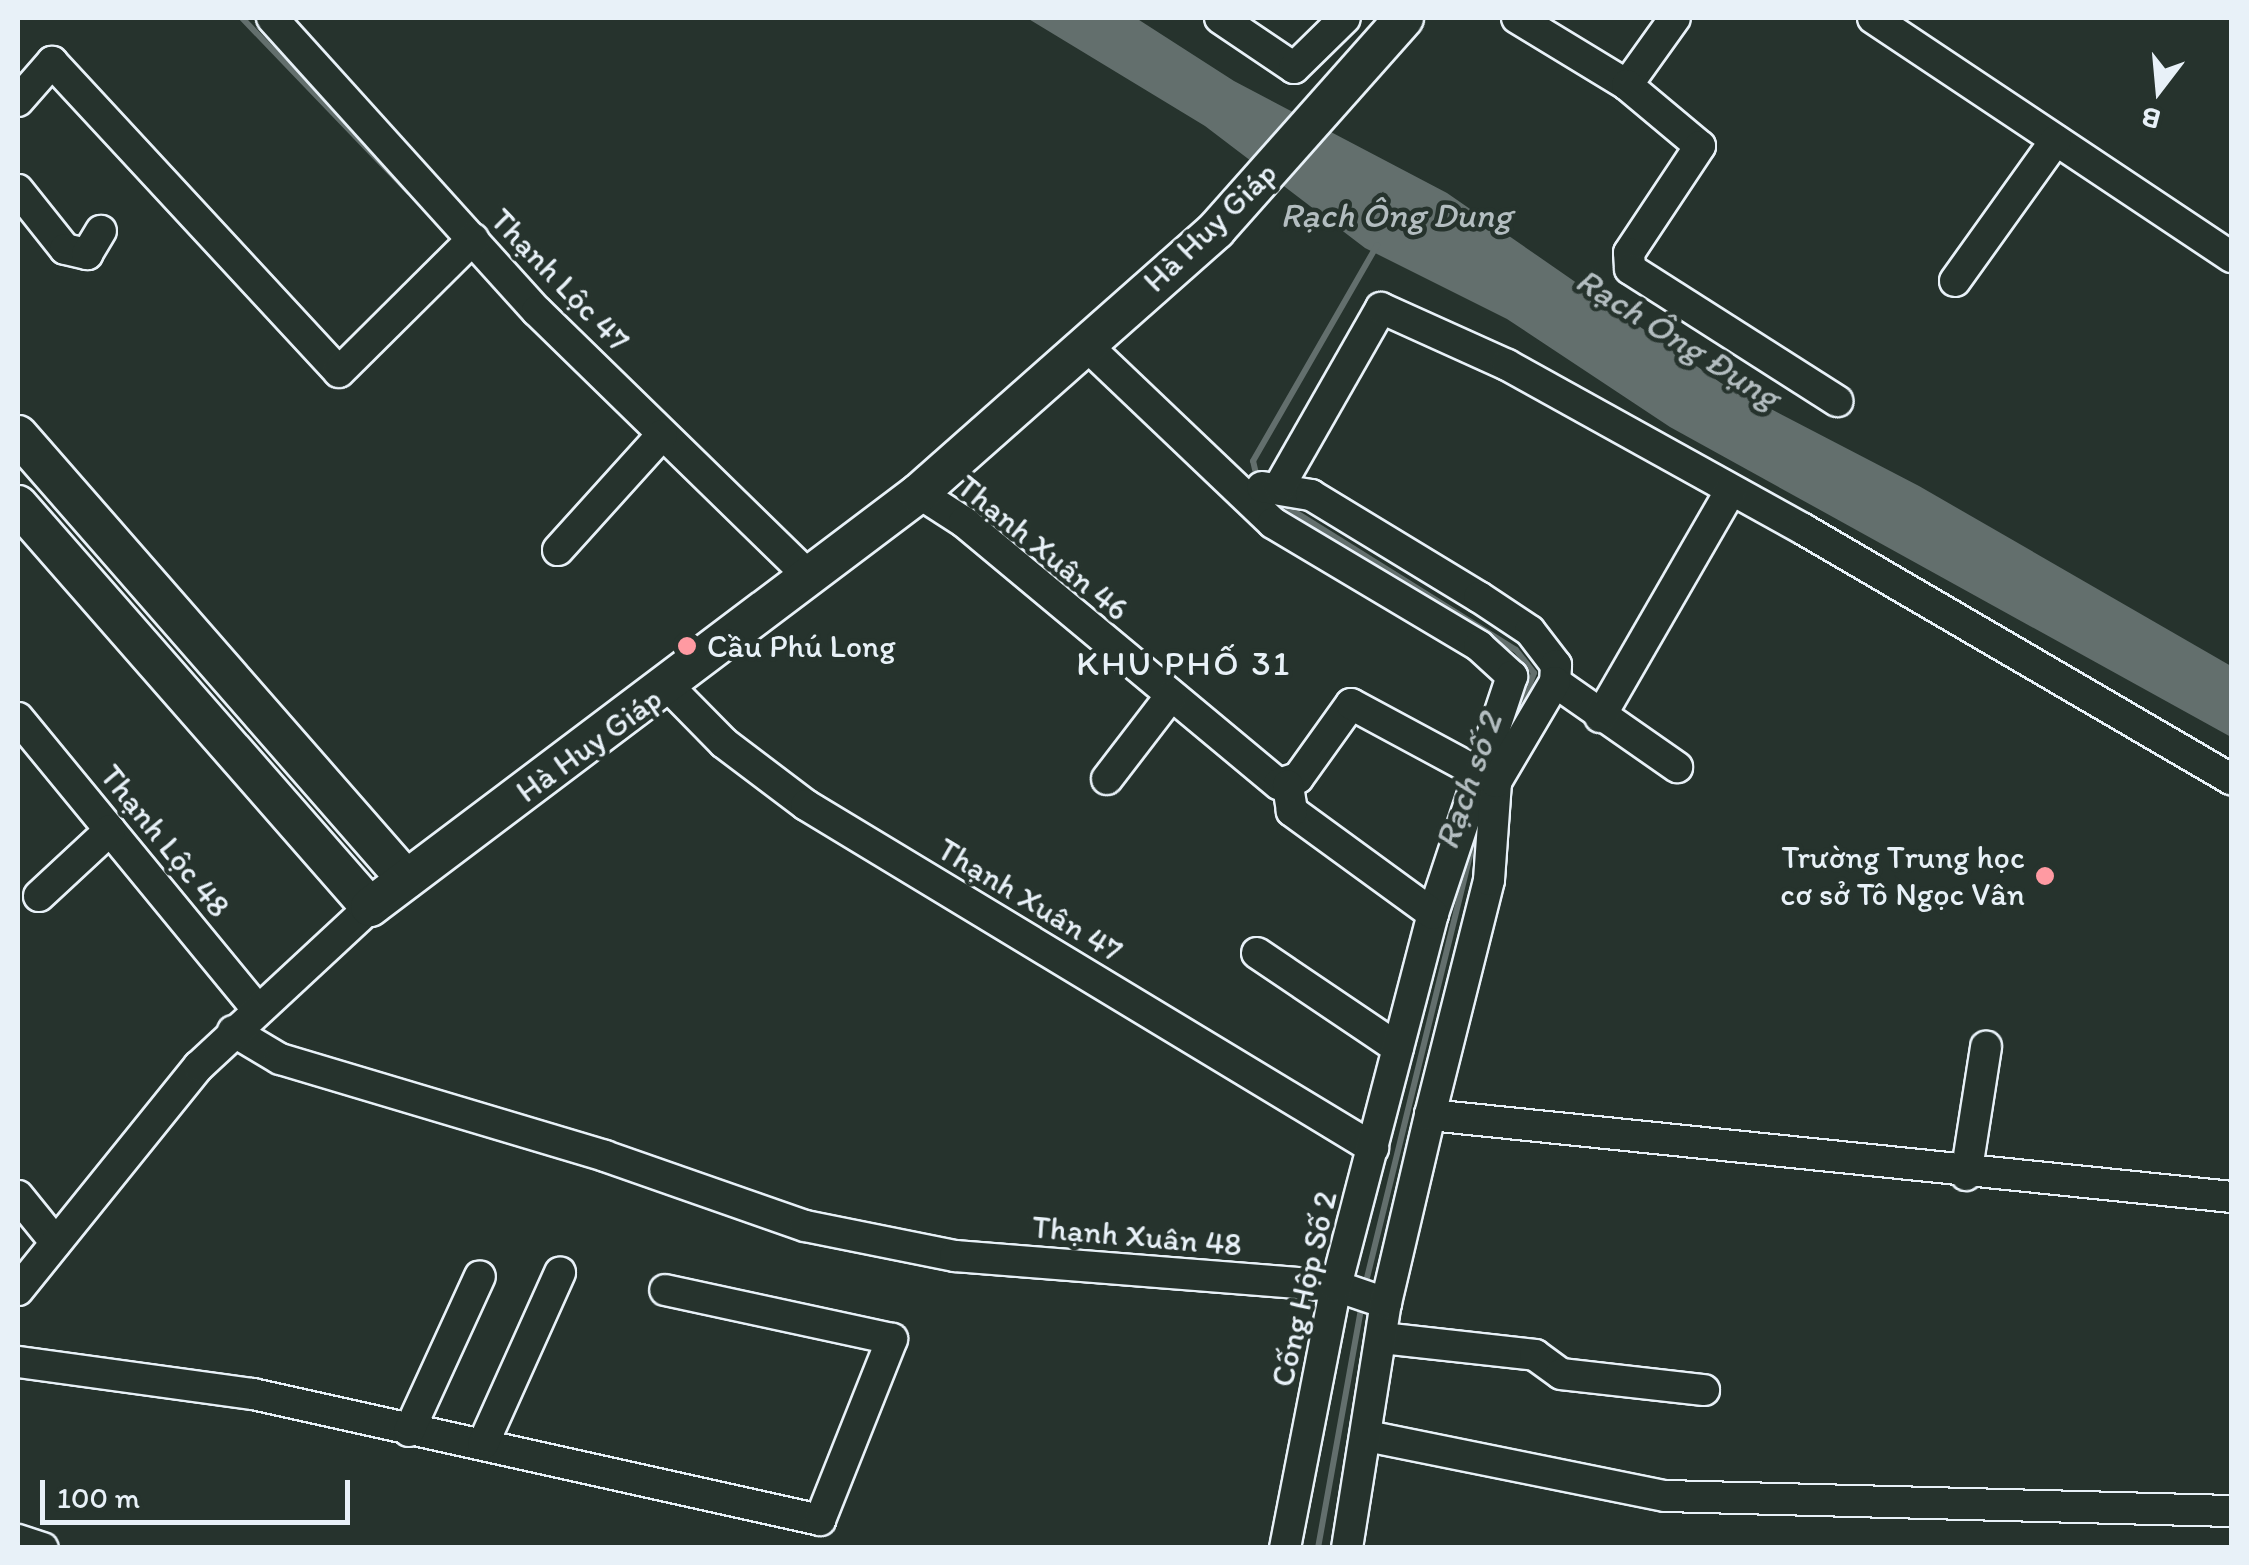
<!DOCTYPE html>
<meta charset="utf-8">
<style>
body{margin:0}
#map{position:relative;width:2249px;height:1565px;overflow:hidden;background:#26332d;font-family:Itim,sans-serif}
div>[style]{position:absolute}
.water>*{inset:0;background:#636f6d}
.stream>*{height:6px;margin:-3px;padding:0 3px;transform-origin:3px;border-radius:3px;background:#636f6d}
.roads{filter:drop-shadow(2px 0 #e8f1f8) drop-shadow(-2px 0 #e8f1f8) drop-shadow(0 2px #e8f1f8) drop-shadow(0 -2px #e8f1f8)}
.minor>*{height:30px;margin:-15px;padding:0 15px;transform-origin:15px;border-radius:15px;background:#26332d}
.major>*{height:38px;margin:-19px;padding:0 19px;transform-origin:19px;border-radius:19px;background:#26332d}
.dots>*{width:28px;height:28px;translate:-50% -50%;box-sizing:border-box;border:5px solid #26332d;border-radius:50%}
span{translate:-50% -50%;white-space:nowrap;text-align:center;line-height:1.15;-webkit-text-stroke:9px #26332d;paint-order:stroke}
.street-label{font-size:32px;color:#e8f1f8}
.poi-label{font-size:32px;color:#e8f1f8}
.left{translate:0 -50%;text-align:left}
.right{translate:-100% -50%;text-align:right}
.water-label{font-size:35px;color:#b3bdc0;font-style:italic}
.neighbourhood-label{font-size:35px;color:#e8f1f8;letter-spacing:2.5px}
.frame{position:absolute;inset:0;border:20px solid #e8f1f8;pointer-events:none}
.north{position:absolute;left:2109px;top:40px;width:100px;height:100px;-webkit-text-stroke:8px #26332d;paint-order:stroke;rotate:196deg;font-size:28px;font-weight:700;line-height:40px;text-align:center;color:#e8f1f8}
.north::after{content:'';display:block;margin:auto;width:35px;height:45px;background:#e8f1f8;clip-path:polygon(50% 0,100% 100%,50% 72%,0 100%)}
.scale{position:absolute;left:40px;top:1480px;width:310px;height:45px;box-sizing:border-box;border:5px solid #e8f1f8;border-top:0;padding-left:12px;font-size:30px;line-height:35px;white-space:nowrap;color:#e8f1f8;-webkit-text-stroke:8px #26332d;paint-order:stroke}
</style>
<div id="map">
<div class="water">
<i style="clip-path:polygon(1027px 18px,1136px 18px,1234px 81px,1447px 193px,1721px 383px,1919px 486px,2231px 666px,2231px 737px,1670px 427px,1507px 319px,1365px 248px,1205px 126px)"></i>
</div>
<div class="stream">
<i style="left:242px;top:18px;width:241px;rotate:46.2deg"></i>
<i style="left:1257px;top:478px;width:17px;rotate:-103deg"></i>
<i style="left:1253px;top:461px;width:249px;rotate:-60.1deg"></i>
<i style="left:1279px;top:502px;width:279px;rotate:32deg"></i>
<i style="left:1516px;top:650px;width:29px;rotate:52deg"></i>
<i style="left:1534px;top:673px;width:47px;rotate:111.1deg"></i>
<i style="left:1365px;top:1286px;width:478px;rotate:-76.3deg"></i>
<i style="left:1318px;top:1548px;width:249px;rotate:-79.8deg"></i>
</div>
<div class="roads">
<div class="minor">
<i style="left:272px;top:18px;width:395px;rotate:47.9deg"></i>
<i style="left:537px;top:311px;width:383px;rotate:44.3deg"></i>
<i style="left:1220px;top:18px;width:89px;rotate:34deg"></i>
<i style="left:1294px;top:68px;width:71px;rotate:-44.4deg"></i>
<i style="left:1517px;top:18px;width:129px;rotate:31.3deg"></i>
<i style="left:1627px;top:85px;width:82px;rotate:-54.4deg"></i>
<i style="left:1873px;top:18px;width:431px;rotate:33.7deg"></i>
<i style="left:1627px;top:85px;width:95px;rotate:39.9deg"></i>
<i style="left:1700px;top:146px;width:128px;rotate:123.6deg"></i>
<i style="left:1629px;top:253px;width:16px;rotate:86deg"></i>
<i style="left:1630px;top:269px;width:246px;rotate:32.5deg"></i>
<i style="left:18px;top:101px;width:52px;rotate:-48.9deg"></i>
<i style="left:52px;top:62px;width:422px;rotate:47.2deg"></i>
<i style="left:339px;top:372px;width:189px;rotate:-44.8deg"></i>
<i style="left:18px;top:190px;width:75px;rotate:51.5deg"></i>
<i style="left:65px;top:249px;width:23px;rotate:13deg"></i>
<i style="left:87px;top:254px;width:27px;rotate:-59deg"></i>
<i style="left:1955px;top:281px;width:173px;rotate:-54.4deg"></i>
<i style="left:1084px;top:343px;width:261px;rotate:43.6deg"></i>
<i style="left:1273px;top:523px;width:240px;rotate:30.8deg"></i>
<i style="left:1479px;top:646px;width:45px;rotate:42.3deg"></i>
<i style="left:1512px;top:676px;width:251px;rotate:108.4deg"></i>
<i style="left:1262px;top:487px;width:50px;rotate:9.3deg"></i>
<i style="left:1311px;top:495px;width:197px;rotate:31.3deg"></i>
<i style="left:1479px;top:597px;width:61px;rotate:33.7deg"></i>
<i style="left:1530px;top:631px;width:43px;rotate:52.6deg"></i>
<i style="left:1556px;top:665px;width:17px;rotate:93deg"></i>
<i style="left:1279px;top:487px;width:206px;rotate:-60.3deg"></i>
<i style="left:1381px;top:308px;width:138px;rotate:24.3deg"></i>
<i style="left:1507px;top:365px;width:338px;rotate:29deg"></i>
<i style="left:1803px;top:529px;width:497px;rotate:30.3deg"></i>
<i style="left:919px;top:493px;width:54px;rotate:32.8deg"></i>
<i style="left:964px;top:522px;width:410px;rotate:39.8deg"></i>
<i style="left:1279px;top:784px;width:20px;rotate:-18deg"></i>
<i style="left:1298px;top:778px;width:91px;rotate:-54.4deg"></i>
<i style="left:1351px;top:704px;width:165px;rotate:28.3deg"></i>
<i style="left:558px;top:550px;width:155px;rotate:-47.9deg"></i>
<i style="left:1555px;top:682px;width:149px;rotate:34.9deg"></i>
<i style="left:669px;top:687px;width:78px;rotate:45.5deg"></i>
<i style="left:724px;top:743px;width:103px;rotate:37.1deg"></i>
<i style="left:806px;top:805px;width:663px;rotate:31.17deg"></i>
<i style="left:1600px;top:717px;width:262px;rotate:-60deg"></i>
<i style="left:18px;top:718px;width:377px;rotate:50.6deg"></i>
<i style="left:1107px;top:779px;width:103px;rotate:-52.5deg"></i>
<i style="left:39px;top:896px;width:97px;rotate:-42.9deg"></i>
<i style="left:1257px;top:953px;width:170px;rotate:34deg"></i>
<i style="left:233px;top:1031px;width:55px;rotate:30.8deg"></i>
<i style="left:280px;top:1059px;width:339px;rotate:16.6deg"></i>
<i style="left:605px;top:1156px;width:212px;rotate:19.3deg"></i>
<i style="left:805px;top:1226px;width:153px;rotate:11.3deg"></i>
<i style="left:955px;top:1256px;width:382px;rotate:4.5deg"></i>
<i style="left:1336px;top:1286px;width:53px;rotate:18.8deg"></i>
<i style="left:1430px;top:1115px;width:242px;rotate:-75.9deg"></i>
<i style="left:1489px;top:880px;width:98px;rotate:-85.9deg"></i>
<i style="left:1496px;top:782px;width:116px;rotate:-59.5deg"></i>
<i style="left:1966px;top:1175px;width:130px;rotate:-81.1deg"></i>
<i style="left:18px;top:1196px;width:60px;rotate:51deg"></i>
<i style="left:18px;top:1290px;width:288px;rotate:-51.1deg"></i>
<i style="left:199px;top:1066px;width:233px;rotate:-42.9deg"></i>
<i style="left:1382px;top:1338px;width:154px;rotate:6.3deg"></i>
<i style="left:1535px;top:1355px;width:32px;rotate:36deg"></i>
<i style="left:1561px;top:1374px;width:144px;rotate:6.4deg"></i>
<i style="left:18px;top:1362px;width:237px;rotate:7.8deg"></i>
<i style="left:253px;top:1394px;width:581px;rotate:12.53deg"></i>
<i style="left:820px;top:1520px;width:195px;rotate:-68.3deg"></i>
<i style="left:892px;top:1339px;width:232px;rotate:-167.8deg"></i>
<i style="left:409px;top:1431px;width:170px;rotate:-65.4deg"></i>
<i style="left:1367px;top:1436px;width:304px;rotate:11.4deg"></i>
<i style="left:1665px;top:1496px;width:567px;rotate:1.52deg"></i>
<i style="left:483px;top:1444px;width:188px;rotate:-65.8deg"></i>
<i style="left:18px;top:1540px;width:26px;rotate:18deg"></i>
<i style="left:1285px;top:1548px;width:267px;rotate:-79deg"></i>
<i style="left:1336px;top:1286px;width:384px;rotate:-75.4deg"></i>
<i style="left:1433px;top:914px;width:175px;rotate:-143.9deg"></i>
<i style="left:1292px;top:811px;width:26px;rotate:-99deg"></i>
<i style="left:1347px;top:1548px;width:248px;rotate:-81deg"></i>
<i style="left:1386px;top:1303px;width:193px;rotate:-76.8deg"></i>
<i style="left:1430px;top:1115px;width:806px;rotate:5.84deg"></i>
</div>
<div class="major">
<i style="left:18px;top:435px;width:590px;rotate:48.85deg"></i>
<i style="left:18px;top:505px;width:534px;rotate:48.79deg"></i>
<i style="left:370px;top:907px;width:688px;rotate:-37.02deg"></i>
<i style="left:919px;top:493px;width:397px;rotate:-41.5deg"></i>
<i style="left:1216px;top:230px;width:283px;rotate:-48.4deg"></i>
</div>
</div>
<div class="dots">
<i style="left:687px;top:646px;background:#ff9aa2"></i>
<i style="left:2045px;top:876px;background:#ff9aa2"></i>
</div>
<div class="street-label">
<span style="left:1210px;top:227px;rotate:-44deg">Hà Huy Giáp</span>
<span style="left:560px;top:280px;rotate:46deg">Thạnh Lộc 47</span>
<span style="left:1043px;top:548px;rotate:39deg">Thạnh Xuân 46</span>
<span style="left:589px;top:745px;rotate:-36deg">Hà Huy Giáp</span>
<span style="left:165px;top:841px;rotate:51deg">Thạnh Lộc 48</span>
<span style="left:1030px;top:900px;rotate:31deg">Thạnh Xuân 47</span>
<span style="left:1137px;top:1236px;rotate:5deg">Thạnh Xuân 48</span>
<span style="left:1304px;top:1289px;rotate:-77deg">Cống Hộp Số 2</span>
</div>
<div class="poi-label">
<span class="left" style="left:707px;top:646px">Cầu Phú Long</span>
<span class="right" style="left:2025px;top:876px">Trường Trung học<br>cơ sở Tô Ngọc Vân</span>
</div>
<div class="water-label">
<span style="left:1396px;top:215px">Rạch Ông Dung</span>
<span style="left:1678px;top:338px;rotate:32deg">Rạch Ông Đụng</span>
<span style="left:1468px;top:781px;rotate:-71deg">Rạch số 2</span>
</div>
<div class="neighbourhood-label">
<span style="left:1184px;top:663px">KHU PHỐ 31</span>
</div>
<div class="frame"></div>
<div class="north">B</div>
<div class="scale">100 m</div>
</div>
